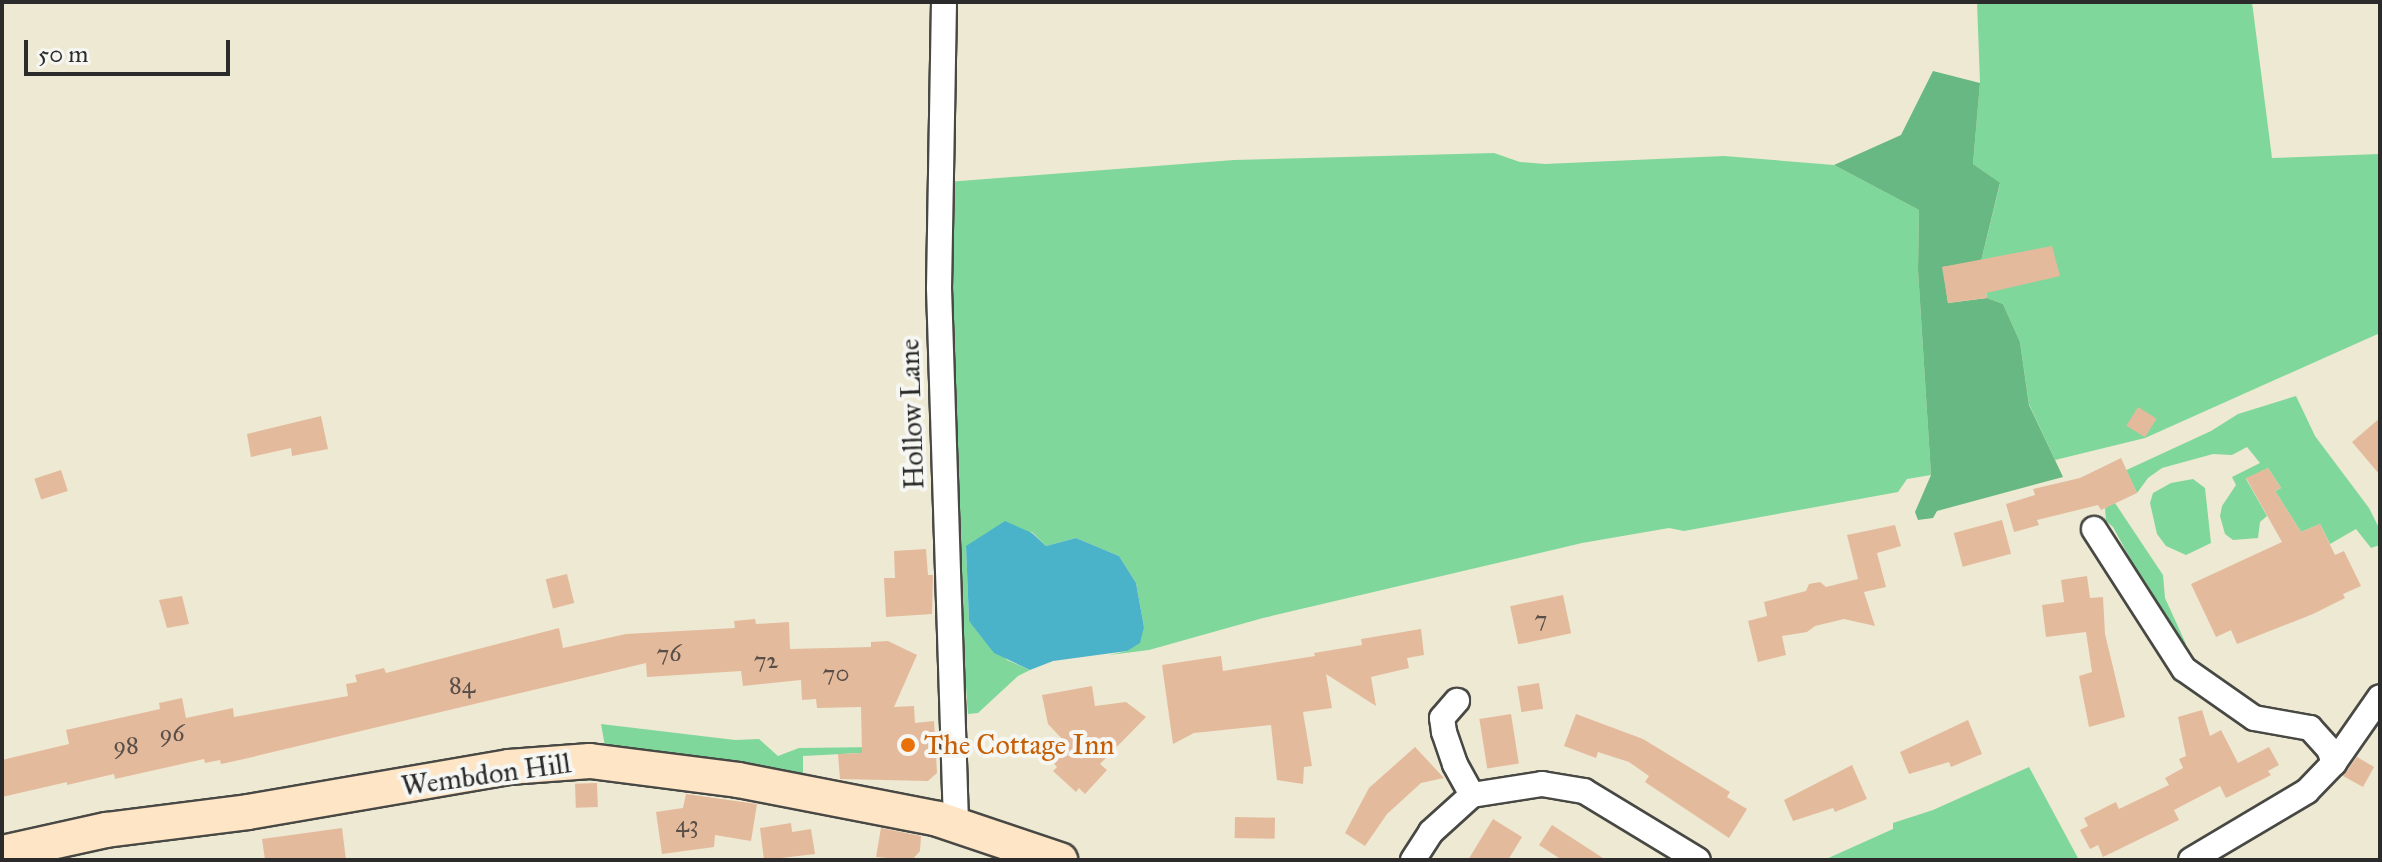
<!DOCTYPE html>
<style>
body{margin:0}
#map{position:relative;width:2382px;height:862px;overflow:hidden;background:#eee9d2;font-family:"IM FELL Great Primer",serif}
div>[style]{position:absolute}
.green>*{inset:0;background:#80d79b}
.forest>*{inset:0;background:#68b883}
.water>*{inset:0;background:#4ab3c9}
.building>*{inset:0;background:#e4ba9d;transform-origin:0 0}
.roads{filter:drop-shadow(2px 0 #484844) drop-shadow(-2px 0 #484844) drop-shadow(0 2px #484844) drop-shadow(0 -2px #484844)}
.minor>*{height:24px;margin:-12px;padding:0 12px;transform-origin:12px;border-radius:12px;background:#fff}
.secondary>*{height:34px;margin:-17px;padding:0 17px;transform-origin:17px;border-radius:17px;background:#fee5c5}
.dots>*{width:22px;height:22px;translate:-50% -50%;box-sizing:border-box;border:4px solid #f6f6f2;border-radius:50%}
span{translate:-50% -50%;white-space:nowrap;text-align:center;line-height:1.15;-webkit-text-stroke:8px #f6f6f2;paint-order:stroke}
.number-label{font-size:24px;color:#594f48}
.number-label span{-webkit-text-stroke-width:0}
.street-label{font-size:28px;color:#2b2b2b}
.food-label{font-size:28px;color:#c56008}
.left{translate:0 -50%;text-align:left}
.frame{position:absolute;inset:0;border:4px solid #2b2b2b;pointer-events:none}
.scale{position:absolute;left:24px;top:40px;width:206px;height:36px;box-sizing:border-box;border:4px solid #2b2b2b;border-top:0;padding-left:10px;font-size:24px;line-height:28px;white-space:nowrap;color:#2b2b2b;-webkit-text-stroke:6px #f6f6f2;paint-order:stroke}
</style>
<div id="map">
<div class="green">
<i style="clip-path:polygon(1977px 2px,2252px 2px,2272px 158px,2380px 154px,2380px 333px,2145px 438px,2055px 460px,2029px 404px,2020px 342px,2003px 304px,1987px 298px,1981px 261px,2000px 184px,1973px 164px,1980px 83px)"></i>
<i style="clip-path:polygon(1494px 153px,1520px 162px,1545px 164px,1724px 156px,1834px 165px,1919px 210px,1918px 270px,1931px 475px,1907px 479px,1898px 492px,1684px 531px,1669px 528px,1582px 543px,1263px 618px,1149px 650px,1109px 655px,1127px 651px,1144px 627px,1136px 583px,1119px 556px,1076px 538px,1046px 546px,1032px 532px,966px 546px,969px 621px,1007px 660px,1030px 670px,1018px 676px,978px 713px,968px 714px,961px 621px,947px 182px,1234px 160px)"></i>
<i style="clip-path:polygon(2296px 396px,2315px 436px,2369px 508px,2380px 530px,2380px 545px,2371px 548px,2356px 529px,2330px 544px,2320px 524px,2301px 532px,2275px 491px,2281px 488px,2268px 468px,2246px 479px,2267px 516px,2260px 522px,2258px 538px,2233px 540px,2225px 534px,2220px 516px,2222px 506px,2236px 485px,2232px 477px,2260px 463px,2247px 447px,2232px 455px,2213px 454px,2162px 468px,2148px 478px,2137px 493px,2128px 474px,2120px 473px,2211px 431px,2238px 414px)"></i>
<i style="clip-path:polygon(2193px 479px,2205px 488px,2211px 543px,2186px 555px,2166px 546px,2157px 534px,2150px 503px,2153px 493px,2171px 483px)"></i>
<i style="clip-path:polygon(2115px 503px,2163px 575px,2165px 598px,2186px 644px,2177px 645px,2113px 527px,2106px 521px,2105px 508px)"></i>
<i style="clip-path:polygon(601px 724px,735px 740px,759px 739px,778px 756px,799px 748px,880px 747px,880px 752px,803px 756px,803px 776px,605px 746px)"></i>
<i style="clip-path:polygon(2029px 767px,2079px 860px,1824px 860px,1893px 829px,1893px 823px,1933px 810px)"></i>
</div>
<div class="forest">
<i style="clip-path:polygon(1933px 71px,1980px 83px,1973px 164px,2000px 183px,1981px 261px,1943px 267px,1948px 303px,1987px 298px,2003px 304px,2020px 342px,2029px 405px,2063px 477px,1937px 511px,1933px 518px,1918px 520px,1915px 512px,1931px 475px,1918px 270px,1919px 210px,1834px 165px,1901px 135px)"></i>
</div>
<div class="water">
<i style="clip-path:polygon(1005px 521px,1032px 533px,1046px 546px,1076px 538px,1119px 556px,1136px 583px,1144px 627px,1140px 643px,1127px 651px,1053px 661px,1030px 670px,994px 653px,969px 621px,966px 546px)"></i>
</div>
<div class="building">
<i style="clip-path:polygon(2052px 246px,2060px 276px,1986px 293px,1987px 298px,1948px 303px,1942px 267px)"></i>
<i style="left:2138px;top:407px;width:22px;height:22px;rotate:32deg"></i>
<i style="clip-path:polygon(321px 416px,328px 449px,292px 456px,291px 448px,251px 457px,247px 434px)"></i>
<i style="clip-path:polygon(2380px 418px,2380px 475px,2352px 442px)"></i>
<i style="clip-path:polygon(2121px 458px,2137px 493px,2101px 510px,2098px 505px,2037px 520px,2039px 525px,2014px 532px,2006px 504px,2035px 495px,2033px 489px,2080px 478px)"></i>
<i style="clip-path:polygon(2268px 468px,2281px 488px,2275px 491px,2301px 532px,2320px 524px,2335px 555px,2344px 551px,2361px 586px,2343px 594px,2345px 598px,2313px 614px,2237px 644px,2231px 630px,2216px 637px,2191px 584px,2282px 542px,2246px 478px)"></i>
<i style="left:61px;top:470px;width:22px;height:28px;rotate:72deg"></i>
<i style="left:2002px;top:520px;width:35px;height:50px;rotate:75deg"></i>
<i style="clip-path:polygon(1895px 525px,1901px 546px,1877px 553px,1886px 587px,1864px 592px,1875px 626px,1844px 619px,1815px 626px,1807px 632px,1782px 636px,1786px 655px,1758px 662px,1748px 621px,1767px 616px,1764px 602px,1806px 591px,1809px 584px,1820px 582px,1826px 587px,1858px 579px,1847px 535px)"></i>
<i style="clip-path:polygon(926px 549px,928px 575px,933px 575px,932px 614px,886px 617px,884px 578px,895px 578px,894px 551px)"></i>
<i style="left:567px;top:574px;width:30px;height:22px;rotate:76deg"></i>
<i style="clip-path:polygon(2087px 576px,2090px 598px,2103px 597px,2105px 634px,2125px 717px,2089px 727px,2079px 676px,2092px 672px,2086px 632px,2046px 637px,2042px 605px,2064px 602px,2061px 580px)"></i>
<i style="left:1563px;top:595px;width:39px;height:54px;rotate:78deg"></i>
<i style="clip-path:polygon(182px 596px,189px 624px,167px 628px,159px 600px)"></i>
<i style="clip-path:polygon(755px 619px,756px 624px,789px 622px,790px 649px,871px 647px,871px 642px,888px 641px,917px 655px,894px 707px,914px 706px,915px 723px,934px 721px,937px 773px,928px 781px,840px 779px,838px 754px,862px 753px,861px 707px,817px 708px,816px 699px,802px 700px,801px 680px,743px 686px,741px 671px,647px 677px,646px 663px,244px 759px,221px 764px,220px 760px,205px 763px,204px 759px,115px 779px,114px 774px,67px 785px,67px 782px,2px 797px,2px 760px,69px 744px,66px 730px,160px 709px,159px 703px,182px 698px,186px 718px,233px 708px,234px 717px,348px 696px,346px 684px,357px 682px,355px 675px,384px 668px,386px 673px,559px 628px,563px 648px,626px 634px,735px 628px,734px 621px)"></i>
<i style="clip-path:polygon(1421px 629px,1424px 655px,1407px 658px,1409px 668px,1371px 677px,1376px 706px,1326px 674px,1332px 708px,1303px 712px,1312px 766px,1304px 767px,1303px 784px,1277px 780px,1271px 725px,1194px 733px,1173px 744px,1162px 665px,1221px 656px,1223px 671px,1315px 656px,1314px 653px,1362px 645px,1361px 639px)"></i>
<i style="left:1539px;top:683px;width:26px;height:22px;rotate:81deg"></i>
<i style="clip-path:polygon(1092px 686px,1095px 706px,1126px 702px,1146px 717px,1100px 764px,1107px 770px,1085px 794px,1079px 788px,1076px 792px,1053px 771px,1057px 767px,1050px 759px,1065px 742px,1048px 724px,1042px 695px)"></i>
<i style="clip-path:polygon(2202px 710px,2210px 736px,2221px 730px,2238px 763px,2269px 747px,2279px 765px,2268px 771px,2271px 775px,2226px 798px,2220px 786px,2174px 810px,2179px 820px,2103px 857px,2098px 845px,2090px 849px,2080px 830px,2088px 826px,2084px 818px,2116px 802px,2119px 809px,2169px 785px,2165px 778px,2183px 768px,2179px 759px,2186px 756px,2178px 717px)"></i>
<i style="left:1511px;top:714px;width:50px;height:32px;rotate:81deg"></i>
<i style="clip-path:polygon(1576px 714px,1643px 739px,1730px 792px,1727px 797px,1747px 809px,1729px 838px,1645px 782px,1649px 776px,1629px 762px,1598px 752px,1596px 758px,1564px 746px)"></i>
<i style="clip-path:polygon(1968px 720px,1982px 754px,1951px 767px,1949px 762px,1909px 774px,1900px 752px)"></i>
<i style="clip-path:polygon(1415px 747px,1444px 778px,1421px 783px,1387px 814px,1365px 846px,1345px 833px,1369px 788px)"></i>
<i style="clip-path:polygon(2357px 757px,2374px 767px,2363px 787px,2343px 776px)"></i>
<i style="clip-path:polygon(1852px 765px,1867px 799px,1835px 812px,1833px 808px,1793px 821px,1784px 800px)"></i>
<i style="left:597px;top:783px;width:24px;height:22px;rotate:88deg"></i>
<i style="clip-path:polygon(686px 794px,757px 804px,751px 841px,715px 835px,714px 847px,662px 854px,656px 812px,683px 808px)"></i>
<i style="left:1235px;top:817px;width:40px;height:21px;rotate:1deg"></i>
<i style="clip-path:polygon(1493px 819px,1522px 837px,1508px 860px,1468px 860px)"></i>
<i style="clip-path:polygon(791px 823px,792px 832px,811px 829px,815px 854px,764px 860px,760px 828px)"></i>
<i style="clip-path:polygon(1552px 825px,1606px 860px,1562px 860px,1539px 845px)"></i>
<i style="clip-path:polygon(342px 828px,346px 860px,265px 860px,262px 839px)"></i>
<i style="clip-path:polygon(881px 828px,921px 836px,920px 851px,912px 860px,876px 857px)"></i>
</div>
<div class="roads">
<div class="minor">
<i style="left:944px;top:2px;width:286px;rotate:91deg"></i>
<i style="left:939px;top:288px;width:536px;rotate:88.18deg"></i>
<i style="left:2094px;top:529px;width:166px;rotate:57.3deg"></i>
<i style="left:2184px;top:669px;width:85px;rotate:35deg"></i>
<i style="left:2254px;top:718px;width:57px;rotate:10.1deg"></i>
<i style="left:2310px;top:728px;width:28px;rotate:48deg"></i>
<i style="left:2329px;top:749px;width:15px;rotate:70deg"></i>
<i style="left:1472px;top:795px;width:71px;rotate:-8.9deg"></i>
<i style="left:1542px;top:784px;width:43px;rotate:9.5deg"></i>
<i style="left:1584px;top:791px;width:133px;rotate:31.2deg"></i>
<i style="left:1413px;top:860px;width:33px;rotate:-57deg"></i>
<i style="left:1431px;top:832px;width:55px;rotate:-42.1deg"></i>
<i style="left:1472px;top:795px;width:35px;rotate:-119deg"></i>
<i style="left:1455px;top:764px;width:34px;rotate:-109deg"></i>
<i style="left:1444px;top:732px;width:14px;rotate:-98deg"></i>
<i style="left:1442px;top:718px;width:23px;rotate:-49deg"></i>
<i style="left:2191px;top:860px;width:135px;rotate:-30.7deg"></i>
<i style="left:2307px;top:791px;width:39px;rotate:-46deg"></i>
<i style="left:2334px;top:763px;width:80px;rotate:-55.1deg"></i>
</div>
<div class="secondary">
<i style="left:2px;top:853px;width:107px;rotate:-12.5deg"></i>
<i style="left:106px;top:830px;width:143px;rotate:-7.2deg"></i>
<i style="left:248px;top:812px;width:265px;rotate:-9.8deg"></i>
<i style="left:509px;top:767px;width:81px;rotate:-4.2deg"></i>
<i style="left:590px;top:761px;width:149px;rotate:7.3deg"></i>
<i style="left:738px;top:780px;width:204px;rotate:11deg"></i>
<i style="left:938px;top:819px;width:129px;rotate:18.6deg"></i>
</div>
</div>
<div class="dots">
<i style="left:908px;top:745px;background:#e8710a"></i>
</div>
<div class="number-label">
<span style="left:1541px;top:620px">7</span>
<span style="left:669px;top:654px">76</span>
<span style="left:766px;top:661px">72</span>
<span style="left:836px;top:674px">70</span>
<span style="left:462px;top:686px">84</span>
<span style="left:172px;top:734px">96</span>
<span style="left:126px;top:746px">98</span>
<span style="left:687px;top:825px">43</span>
</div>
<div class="street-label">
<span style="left:912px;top:414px;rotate:-92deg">Hollow Lane</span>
<span style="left:486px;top:775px;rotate:-8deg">Wembdon Hill</span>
</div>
<div class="food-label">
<span class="left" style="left:924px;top:745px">The Cottage Inn</span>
</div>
<div class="frame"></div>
<div class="scale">50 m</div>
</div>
